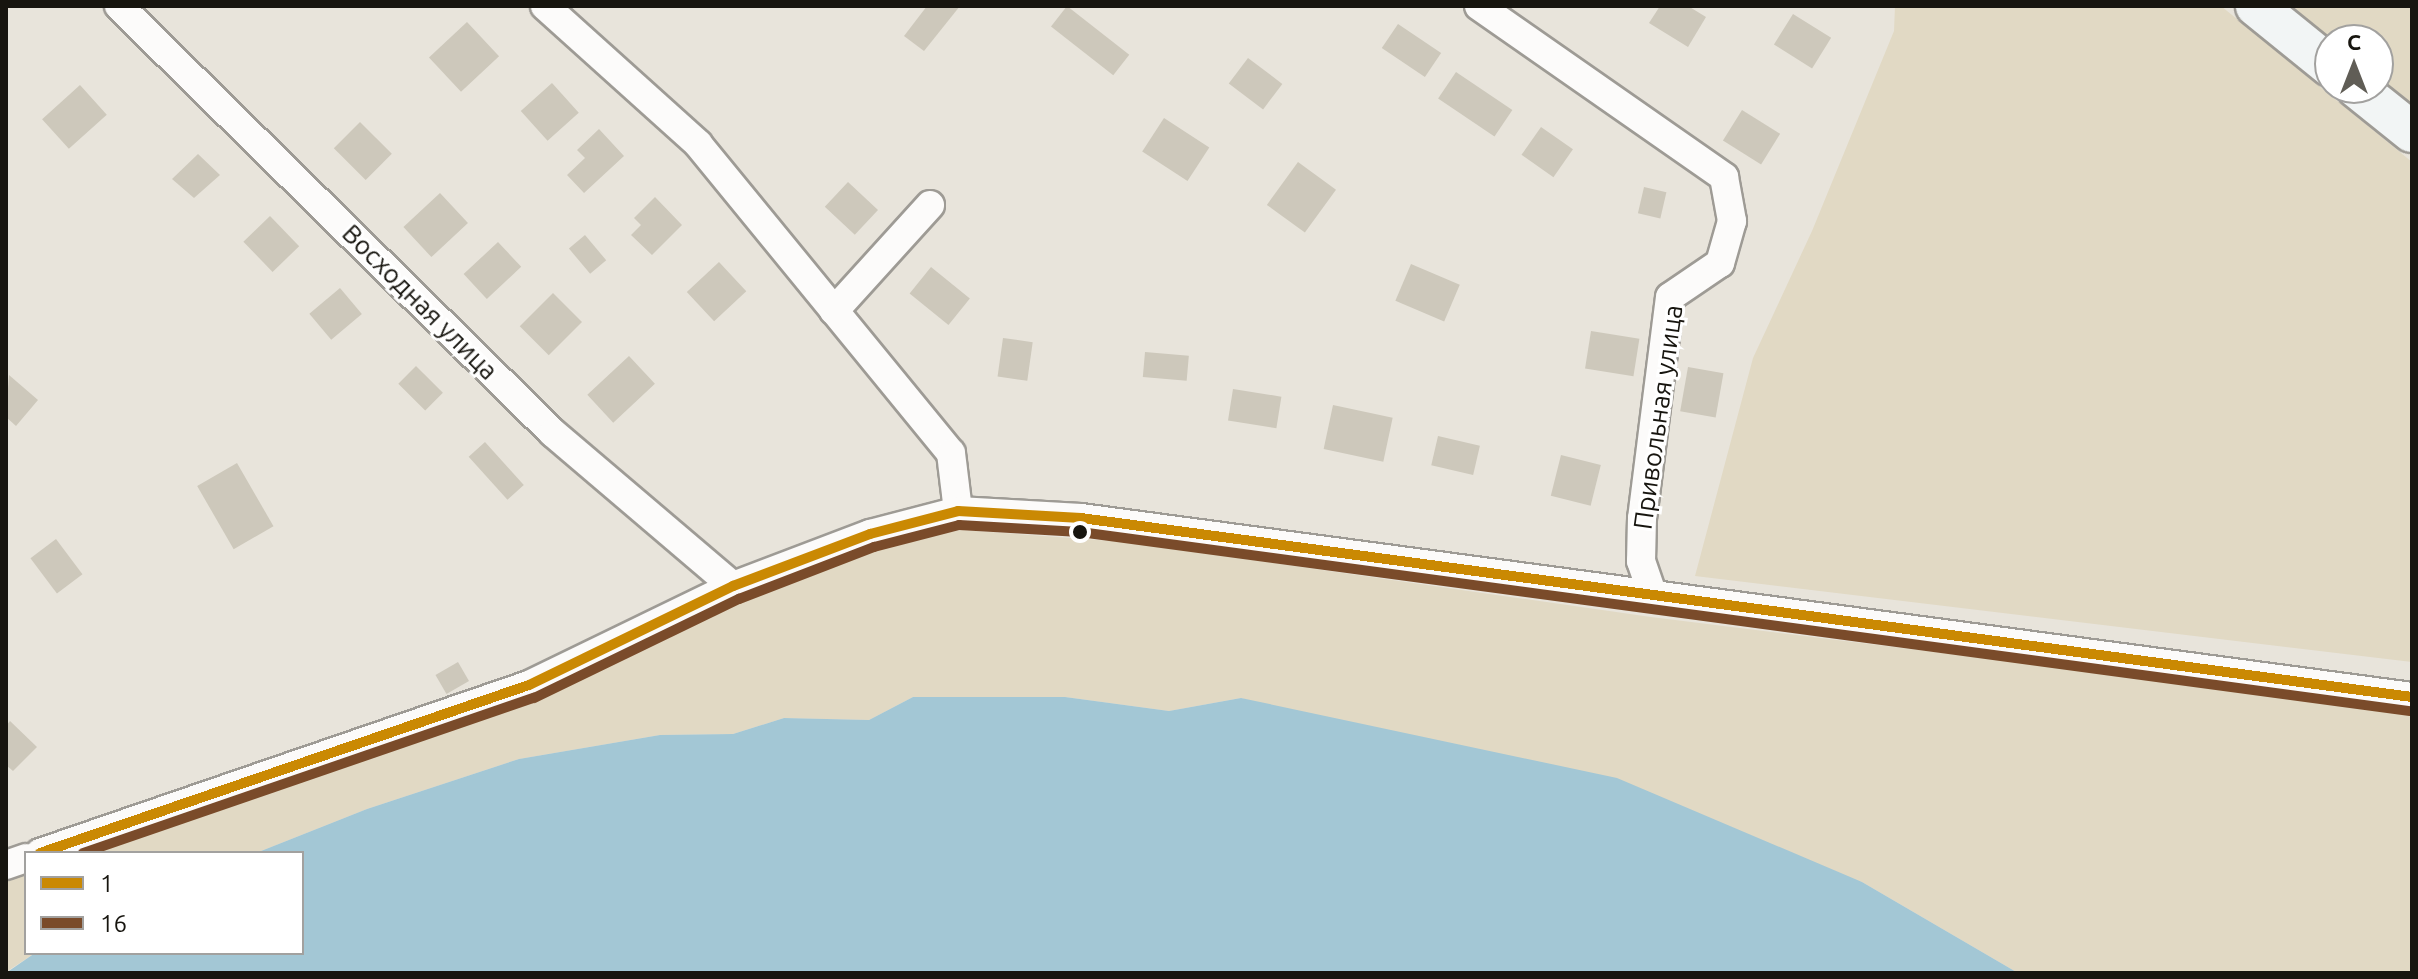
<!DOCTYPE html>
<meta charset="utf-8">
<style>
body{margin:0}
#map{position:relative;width:2418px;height:979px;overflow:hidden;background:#e8e4db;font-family:Ubuntu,sans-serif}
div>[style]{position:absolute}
.green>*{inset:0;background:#e1d9c4}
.water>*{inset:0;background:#a3c7d5}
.building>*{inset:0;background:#cdc8bb;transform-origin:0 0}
.roads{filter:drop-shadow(2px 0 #9e9b95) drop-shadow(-2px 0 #9e9b95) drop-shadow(0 2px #9e9b95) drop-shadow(0 -2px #9e9b95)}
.street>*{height:28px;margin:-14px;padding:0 14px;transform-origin:14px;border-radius:14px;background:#fcfbfa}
.secondary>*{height:40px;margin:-20px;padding:0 20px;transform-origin:20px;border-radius:20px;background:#f2f5f5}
.bus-1>*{height:10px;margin:-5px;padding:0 5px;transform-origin:5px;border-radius:5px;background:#ca8903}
.bus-2>*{height:10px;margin:-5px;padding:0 5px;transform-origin:5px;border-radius:5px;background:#7a4b2a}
.dots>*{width:22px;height:22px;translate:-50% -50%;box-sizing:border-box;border:4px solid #fff;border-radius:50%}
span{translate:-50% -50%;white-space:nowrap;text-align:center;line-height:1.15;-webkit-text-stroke:6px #fff;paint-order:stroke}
.street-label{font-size:26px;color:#17150f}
.frame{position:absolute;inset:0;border:8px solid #17150f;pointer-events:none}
.legend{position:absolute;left:24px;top:851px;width:280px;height:104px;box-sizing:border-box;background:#fff;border:2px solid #a2a19f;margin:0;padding:10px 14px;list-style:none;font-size:24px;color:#17150f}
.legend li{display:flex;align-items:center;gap:16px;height:40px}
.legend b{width:40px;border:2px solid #a2a19f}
.north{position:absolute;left:2314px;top:24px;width:80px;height:80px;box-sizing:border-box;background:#fff;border:2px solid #a2a19f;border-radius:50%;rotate:0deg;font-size:22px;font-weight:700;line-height:32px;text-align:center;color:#17150f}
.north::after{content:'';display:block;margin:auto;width:28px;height:36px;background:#605d56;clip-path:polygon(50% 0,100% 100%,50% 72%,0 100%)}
</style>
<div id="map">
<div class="green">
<i style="clip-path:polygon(1895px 6px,2221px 6px,2412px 162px,2412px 662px,1695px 576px,1753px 358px,1812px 231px,1894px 31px)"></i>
<i style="clip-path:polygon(2286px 6px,2412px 6px,2412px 111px,2378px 83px,2378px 40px,2330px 43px)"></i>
<i style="clip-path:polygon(962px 530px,1126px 542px,1651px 617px,2412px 711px,2412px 973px,2018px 973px,1862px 882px,1241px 698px,1169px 711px,1065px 697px,913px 697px,869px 720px,784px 718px,733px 734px,660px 735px,519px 759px,367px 809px,256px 853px,80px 853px,537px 699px,741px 599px,874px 545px)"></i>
<i style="clip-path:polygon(26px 871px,26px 953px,35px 953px,6px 972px,6px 878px)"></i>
</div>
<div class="water">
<i style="clip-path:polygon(913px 697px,1065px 697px,1169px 711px,1241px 698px,1617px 778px,1862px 882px,2018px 973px,6px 973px,35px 953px,302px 953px,302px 853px,256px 853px,367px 809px,519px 759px,660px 735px,733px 734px,784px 718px,869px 720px)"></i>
</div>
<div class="building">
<i style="clip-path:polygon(927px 6px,960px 6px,924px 51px,904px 36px)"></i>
<i style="left:1067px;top:6px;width:79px;height:26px;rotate:38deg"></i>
<i style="clip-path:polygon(1660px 6px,1688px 6px,1706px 17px,1688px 47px,1649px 23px)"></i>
<i style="left:1793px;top:14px;width:45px;height:36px;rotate:32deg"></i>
<i style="left:467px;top:22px;width:47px;height:52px;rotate:47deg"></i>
<i style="left:1398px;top:24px;width:52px;height:29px;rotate:34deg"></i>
<i style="left:1248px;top:58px;width:43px;height:32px;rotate:37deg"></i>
<i style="left:1456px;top:72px;width:68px;height:32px;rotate:34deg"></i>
<i style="left:552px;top:83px;width:40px;height:42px;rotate:48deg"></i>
<i style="left:80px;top:85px;width:40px;height:51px;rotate:48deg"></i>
<i style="left:1742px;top:110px;width:45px;height:36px;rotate:32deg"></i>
<i style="left:1164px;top:118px;width:54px;height:40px;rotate:33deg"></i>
<i style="left:360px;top:122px;width:45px;height:37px;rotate:45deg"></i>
<i style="left:1541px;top:127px;width:39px;height:34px;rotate:35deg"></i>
<i style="clip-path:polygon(599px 129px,624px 156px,584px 193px,567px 175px,585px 158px,577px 150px)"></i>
<i style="clip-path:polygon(198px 154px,220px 175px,194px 198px,172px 179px)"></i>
<i style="left:1298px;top:162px;width:47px;height:53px;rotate:36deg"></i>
<i style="left:848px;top:182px;width:41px;height:34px;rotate:43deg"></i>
<i style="left:1644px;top:187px;width:23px;height:27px;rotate:13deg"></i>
<i style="left:440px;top:193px;width:41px;height:50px;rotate:47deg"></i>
<i style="clip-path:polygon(655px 197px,682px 225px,652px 255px,631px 235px,641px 225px,634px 218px)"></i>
<i style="left:270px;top:216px;width:42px;height:37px;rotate:46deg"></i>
<i style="left:585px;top:235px;width:33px;height:21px;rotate:50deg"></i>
<i style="left:498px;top:242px;width:34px;height:47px;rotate:47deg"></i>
<i style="left:719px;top:262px;width:40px;height:44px;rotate:47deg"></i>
<i style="left:1411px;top:264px;width:53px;height:40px;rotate:23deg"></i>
<i style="left:931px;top:267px;width:50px;height:34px;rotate:39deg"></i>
<i style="left:340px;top:288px;width:34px;height:40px;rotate:50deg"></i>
<i style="left:553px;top:293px;width:41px;height:47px;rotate:45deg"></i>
<i style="left:1591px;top:331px;width:49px;height:38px;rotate:9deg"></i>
<i style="left:1003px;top:338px;width:30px;height:39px;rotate:8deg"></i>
<i style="left:1145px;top:352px;width:44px;height:25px;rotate:5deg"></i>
<i style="left:629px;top:356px;width:38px;height:57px;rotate:47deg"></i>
<i style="left:416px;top:366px;width:38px;height:25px;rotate:45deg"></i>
<i style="left:1688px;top:367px;width:36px;height:45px;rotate:10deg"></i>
<i style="clip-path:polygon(9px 375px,38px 400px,16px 426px,6px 417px)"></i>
<i style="left:1233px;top:389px;width:49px;height:32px;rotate:9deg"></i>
<i style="left:1333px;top:405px;width:61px;height:45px;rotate:12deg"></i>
<i style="left:1438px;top:436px;width:43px;height:30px;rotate:13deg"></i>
<i style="left:485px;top:442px;width:58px;height:22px;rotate:48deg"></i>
<i style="left:1561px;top:455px;width:41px;height:42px;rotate:14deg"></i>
<i style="left:237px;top:463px;width:73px;height:46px;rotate:60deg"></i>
<i style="left:56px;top:539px;width:44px;height:32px;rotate:53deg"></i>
<i style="left:458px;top:662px;width:22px;height:26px;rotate:60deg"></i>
<i style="clip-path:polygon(10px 721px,37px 747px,13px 771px,6px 765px,6px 726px)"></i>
</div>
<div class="roads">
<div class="street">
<i style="left:119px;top:6px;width:609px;rotate:44.53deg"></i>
<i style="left:553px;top:433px;width:236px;rotate:40.4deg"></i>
<i style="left:545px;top:6px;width:206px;rotate:42deg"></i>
<i style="left:698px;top:144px;width:399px;rotate:50.7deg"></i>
<i style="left:951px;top:453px;width:58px;rotate:83.1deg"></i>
<i style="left:1479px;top:6px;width:299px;rotate:34.9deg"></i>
<i style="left:1724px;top:177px;width:45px;rotate:79.7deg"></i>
<i style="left:1732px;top:221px;width:44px;rotate:105.9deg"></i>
<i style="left:1720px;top:263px;width:60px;rotate:145.8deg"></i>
<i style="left:1670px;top:297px;width:223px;rotate:97.2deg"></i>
<i style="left:1642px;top:518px;width:43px;rotate:91.3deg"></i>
<i style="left:1641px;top:561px;width:37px;rotate:71deg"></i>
<i style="left:834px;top:311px;width:143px;rotate:-47.8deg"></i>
<i style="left:40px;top:853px;width:517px;rotate:-18.96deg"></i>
<i style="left:529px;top:685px;width:227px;rotate:-25.9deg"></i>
<i style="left:733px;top:586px;width:147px;rotate:-20.8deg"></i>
<i style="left:870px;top:534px;width:91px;rotate:-14.6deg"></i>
<i style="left:958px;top:511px;width:123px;rotate:3.3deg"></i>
<i style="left:1081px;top:518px;width:1343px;rotate:7.66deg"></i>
<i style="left:6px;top:865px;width:21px;rotate:-19deg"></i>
</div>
<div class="secondary">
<i style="left:2256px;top:6px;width:95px;rotate:39deg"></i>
<i style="left:2357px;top:88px;width:70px;rotate:38.7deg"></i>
</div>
</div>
<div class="bus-1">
<i style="left:40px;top:853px;width:517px;rotate:-18.96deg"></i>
<i style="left:529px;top:685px;width:227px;rotate:-25.9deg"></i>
<i style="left:733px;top:586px;width:147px;rotate:-20.8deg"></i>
<i style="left:870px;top:534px;width:91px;rotate:-14.6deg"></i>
<i style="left:958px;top:511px;width:123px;rotate:3.3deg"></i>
<i style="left:1081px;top:518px;width:1343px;rotate:7.66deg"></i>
</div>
<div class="bus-2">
<i style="left:83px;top:853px;width:477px;rotate:-19deg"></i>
<i style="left:534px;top:698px;width:228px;rotate:-25.8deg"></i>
<i style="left:739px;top:599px;width:145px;rotate:-21.1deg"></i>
<i style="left:874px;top:547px;width:88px;rotate:-14.5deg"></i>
<i style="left:959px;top:525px;width:121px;rotate:3.3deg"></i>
<i style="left:1080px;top:532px;width:1342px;rotate:7.67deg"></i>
</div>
<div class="dots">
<i style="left:1080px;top:532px;background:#17150f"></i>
</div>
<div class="street-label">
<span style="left:420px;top:302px;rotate:45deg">Восходная улица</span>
<span style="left:1658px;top:417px;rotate:-82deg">Привольная улица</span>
</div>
<div class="frame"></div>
<ul class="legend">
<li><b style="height:10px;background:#ca8903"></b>1</li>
<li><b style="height:10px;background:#7a4b2a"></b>16</li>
</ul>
<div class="north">С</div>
</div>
